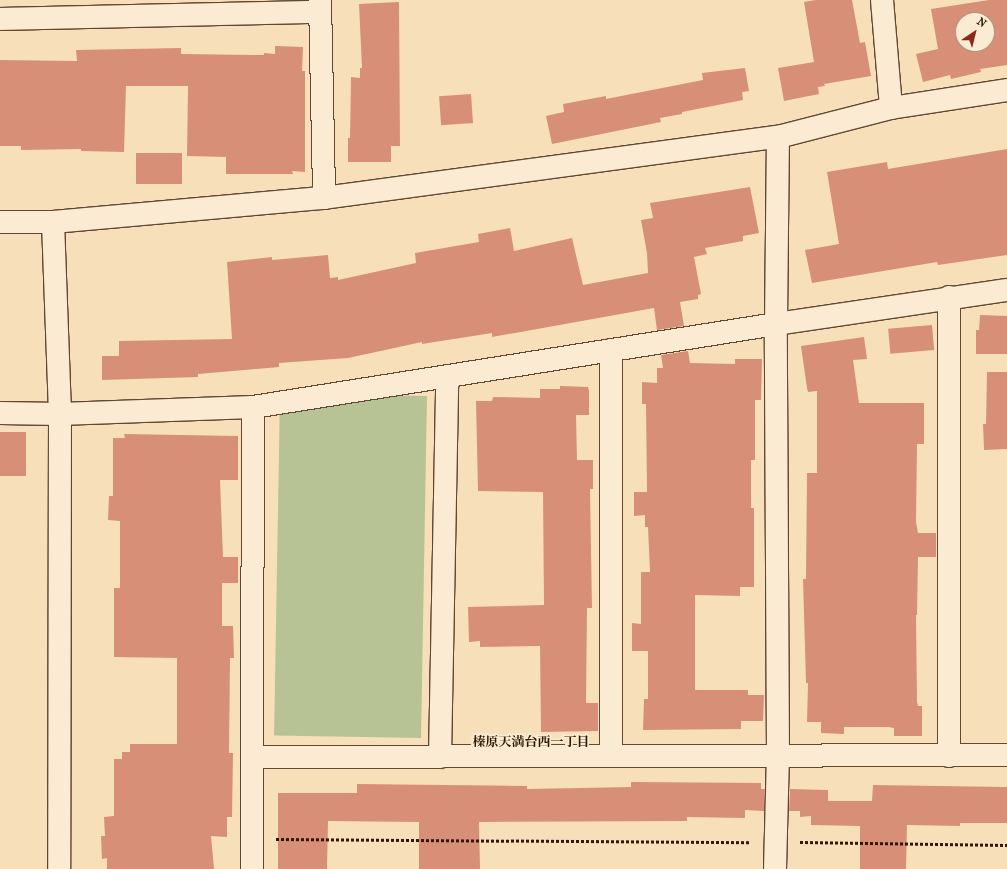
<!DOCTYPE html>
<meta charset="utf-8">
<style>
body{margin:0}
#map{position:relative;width:1007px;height:869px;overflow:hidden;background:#f7e0b9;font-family:"IM FELL French Canon","Noto Serif JP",serif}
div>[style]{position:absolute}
.green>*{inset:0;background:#b7c394;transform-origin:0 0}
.building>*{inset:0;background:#d88f77;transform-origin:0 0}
.path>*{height:2.5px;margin-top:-1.25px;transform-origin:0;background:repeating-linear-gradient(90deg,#311603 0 3px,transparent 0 5px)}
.roads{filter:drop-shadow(1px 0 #624830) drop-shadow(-1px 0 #624830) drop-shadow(0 1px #624830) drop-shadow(0 -1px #624830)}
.minor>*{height:22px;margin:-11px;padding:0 11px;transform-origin:11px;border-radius:11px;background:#faebd2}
.tertiary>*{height:22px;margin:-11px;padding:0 11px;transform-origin:11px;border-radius:11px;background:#faebd2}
span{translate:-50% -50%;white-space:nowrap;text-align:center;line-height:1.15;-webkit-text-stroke:3.5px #faebd2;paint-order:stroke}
.neighbourhood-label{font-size:13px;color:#311603;font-weight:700}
.north{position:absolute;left:955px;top:12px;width:40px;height:40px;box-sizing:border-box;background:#faebd2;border:1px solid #aa967f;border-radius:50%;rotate:35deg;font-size:11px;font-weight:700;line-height:16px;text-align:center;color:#311603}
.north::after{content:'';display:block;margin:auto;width:14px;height:18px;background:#8f2418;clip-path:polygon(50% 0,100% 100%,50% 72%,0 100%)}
</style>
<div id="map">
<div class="green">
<i style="left:427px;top:396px;width:342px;height:147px;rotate:91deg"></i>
</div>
<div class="building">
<i style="clip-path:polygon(816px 0,852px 0,860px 43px,865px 42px,871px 76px,824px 84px,825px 86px,818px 87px,819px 94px,784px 101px,778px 68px,814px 62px,804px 2px)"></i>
<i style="clip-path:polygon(evenodd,989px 0,1007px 0,1007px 65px,980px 69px,981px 72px,951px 79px,950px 75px,923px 82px,916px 54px,938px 49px,931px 9px,989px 0,963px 20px,987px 20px,987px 44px,963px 44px,963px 20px)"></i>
<i style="clip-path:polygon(399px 2px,400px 146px,391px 146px,391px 162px,348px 162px,348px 138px,350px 138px,351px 77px,360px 78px,360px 68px,362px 68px,359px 4px)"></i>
<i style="clip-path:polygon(275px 46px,303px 47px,302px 71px,305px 71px,305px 172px,292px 171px,293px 174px,226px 174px,226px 157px,187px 156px,188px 86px,126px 86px,124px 152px,81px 151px,81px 149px,21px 150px,21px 146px,0 146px,0 60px,77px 61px,76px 50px,181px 48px,181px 54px,264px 55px,264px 53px,275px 54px)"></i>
<i style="clip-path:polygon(745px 68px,749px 91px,742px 92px,743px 100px,682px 112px,682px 114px,660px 118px,661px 122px,552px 144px,546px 116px,564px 112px,563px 104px,606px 96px,606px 99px,703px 80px,702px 73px)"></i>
<i style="left:471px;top:94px;width:29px;height:32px;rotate:86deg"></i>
<i style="clip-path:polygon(1007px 149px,1007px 255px,938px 265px,937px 262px,812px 283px,805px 250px,839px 244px,827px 172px,887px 162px,888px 169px)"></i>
<i style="left:136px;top:153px;width:46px;height:31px"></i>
<i style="clip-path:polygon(750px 187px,759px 233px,743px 236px,743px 241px,705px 248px,707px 254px,694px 257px,701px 294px,698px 295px,698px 299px,680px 302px,684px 326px,657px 330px,654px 308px,492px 337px,492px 333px,422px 344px,422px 342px,348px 358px,279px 363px,279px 367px,198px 374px,198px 377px,102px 380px,102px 356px,119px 356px,119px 341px,232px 339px,227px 262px,272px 257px,272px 260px,328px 255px,330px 278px,338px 277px,338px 280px,416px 263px,415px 253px,479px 242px,478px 234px,510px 228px,514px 251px,572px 238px,583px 285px,648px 273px,647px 253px,641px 220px,653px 218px,650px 203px)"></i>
<i style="clip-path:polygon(980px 315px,1007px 316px,1007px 354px,976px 354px,976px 330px,979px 330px)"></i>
<i style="left:932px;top:325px;width:25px;height:44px;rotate:85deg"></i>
<i style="clip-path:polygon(864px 337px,867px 359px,853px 360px,859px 403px,924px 403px,924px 444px,917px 444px,916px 522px,918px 533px,936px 533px,936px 557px,918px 557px,917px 615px,916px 615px,917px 702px,918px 706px,922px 706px,922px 736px,894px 736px,894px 728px,888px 727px,844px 727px,844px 734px,821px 733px,821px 722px,807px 722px,808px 683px,806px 683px,803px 579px,806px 579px,807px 473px,817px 473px,817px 391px,808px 392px,807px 388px,801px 346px)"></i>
<i style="clip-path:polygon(688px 351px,690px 363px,735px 364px,735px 359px,762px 359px,761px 400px,755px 400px,755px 460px,751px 460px,751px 508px,754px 508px,754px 587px,740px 587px,740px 596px,695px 595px,695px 690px,748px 690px,748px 695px,764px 695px,763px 721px,741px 721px,741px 729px,643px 730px,644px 699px,648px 699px,648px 651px,632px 651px,632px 623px,641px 624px,641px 572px,650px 572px,648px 527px,645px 527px,645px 515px,634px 516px,634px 492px,647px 492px,646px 404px,642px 404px,642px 382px,657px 383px,657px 368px,663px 368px,661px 355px)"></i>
<i style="clip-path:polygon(987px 372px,1007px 372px,1007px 449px,984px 450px,983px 424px,986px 424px)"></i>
<i style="clip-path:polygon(560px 386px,588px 387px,589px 391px,589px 415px,576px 415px,577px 460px,593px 460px,593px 489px,590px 489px,592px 608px,587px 608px,586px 703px,598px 703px,598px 731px,541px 732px,540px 646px,480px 647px,480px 641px,469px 642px,468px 607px,544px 605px,543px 492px,478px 491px,476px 401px,492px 401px,493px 397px,540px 398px,540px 389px,560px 389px)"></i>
<i style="left:0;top:432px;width:26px;height:44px"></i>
<i style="clip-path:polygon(124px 434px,238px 436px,238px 480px,220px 480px,223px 557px,238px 557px,238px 583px,222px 583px,222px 626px,233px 626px,234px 658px,230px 658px,229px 753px,233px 753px,232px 817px,227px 817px,227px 837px,211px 836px,214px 869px,107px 869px,107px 858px,102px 859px,101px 836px,105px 836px,104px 817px,114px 816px,114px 759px,122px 759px,122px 752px,130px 752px,130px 744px,177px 744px,177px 658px,114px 657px,114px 588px,120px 588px,120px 521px,108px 520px,109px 496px,113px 496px,113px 438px,125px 438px)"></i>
<i style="clip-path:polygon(631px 782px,761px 783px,761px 789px,765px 789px,764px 811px,745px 810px,745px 818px,687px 817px,687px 821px,479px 822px,480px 869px,419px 869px,419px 822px,328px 821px,327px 869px,278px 869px,278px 793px,357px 793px,357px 784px,527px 786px,527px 789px,631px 787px)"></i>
<i style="clip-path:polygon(873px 785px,1007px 787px,1007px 823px,960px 823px,960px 826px,907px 825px,906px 869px,860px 869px,860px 826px,811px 825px,811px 816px,800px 817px,800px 811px,789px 811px,790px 789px,828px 790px,828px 801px,872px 801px)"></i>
</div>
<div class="path">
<i style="left:276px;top:839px;width:475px;rotate:0.4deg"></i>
<i style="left:800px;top:842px;width:207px;rotate:0.8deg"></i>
</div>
<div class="roads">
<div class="minor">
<i style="left:320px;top:0;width:198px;rotate:88.8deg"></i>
<i style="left:882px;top:0;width:108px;rotate:85.2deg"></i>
<i style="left:0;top:19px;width:320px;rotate:-1.3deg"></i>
<i style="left:0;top:413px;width:60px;rotate:1deg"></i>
<i style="left:60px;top:414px;width:193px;rotate:-2.1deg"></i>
<i style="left:253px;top:407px;width:530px;rotate:-9.02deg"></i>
<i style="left:776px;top:324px;width:233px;rotate:-8.4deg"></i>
<i style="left:611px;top:755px;width:405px;rotate:-90deg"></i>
<i style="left:949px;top:756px;width:459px;rotate:-90deg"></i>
<i style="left:252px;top:757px;width:755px;rotate:-0.15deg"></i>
<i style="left:440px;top:757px;width:380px;rotate:-88.9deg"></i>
<i style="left:252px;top:869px;width:462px;rotate:-89.9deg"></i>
<i style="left:775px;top:869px;width:114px;rotate:-88.5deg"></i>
<i style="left:778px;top:755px;width:431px;rotate:-90.3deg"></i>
<i style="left:776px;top:324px;width:187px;rotate:-89.4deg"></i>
</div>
<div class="tertiary">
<i style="left:0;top:222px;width:53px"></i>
<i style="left:53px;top:222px;width:272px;rotate:-5.1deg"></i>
<i style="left:324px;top:198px;width:458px;rotate:-7.7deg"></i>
<i style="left:778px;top:137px;width:117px;rotate:-14.4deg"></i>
<i style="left:891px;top:108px;width:117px;rotate:-8.8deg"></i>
<i style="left:53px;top:222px;width:192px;rotate:87.9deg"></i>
<i style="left:60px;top:414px;width:455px;rotate:90.1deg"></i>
</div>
</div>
<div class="neighbourhood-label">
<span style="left:531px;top:742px">榛原天満台西一丁目</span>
</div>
<div class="north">N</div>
</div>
